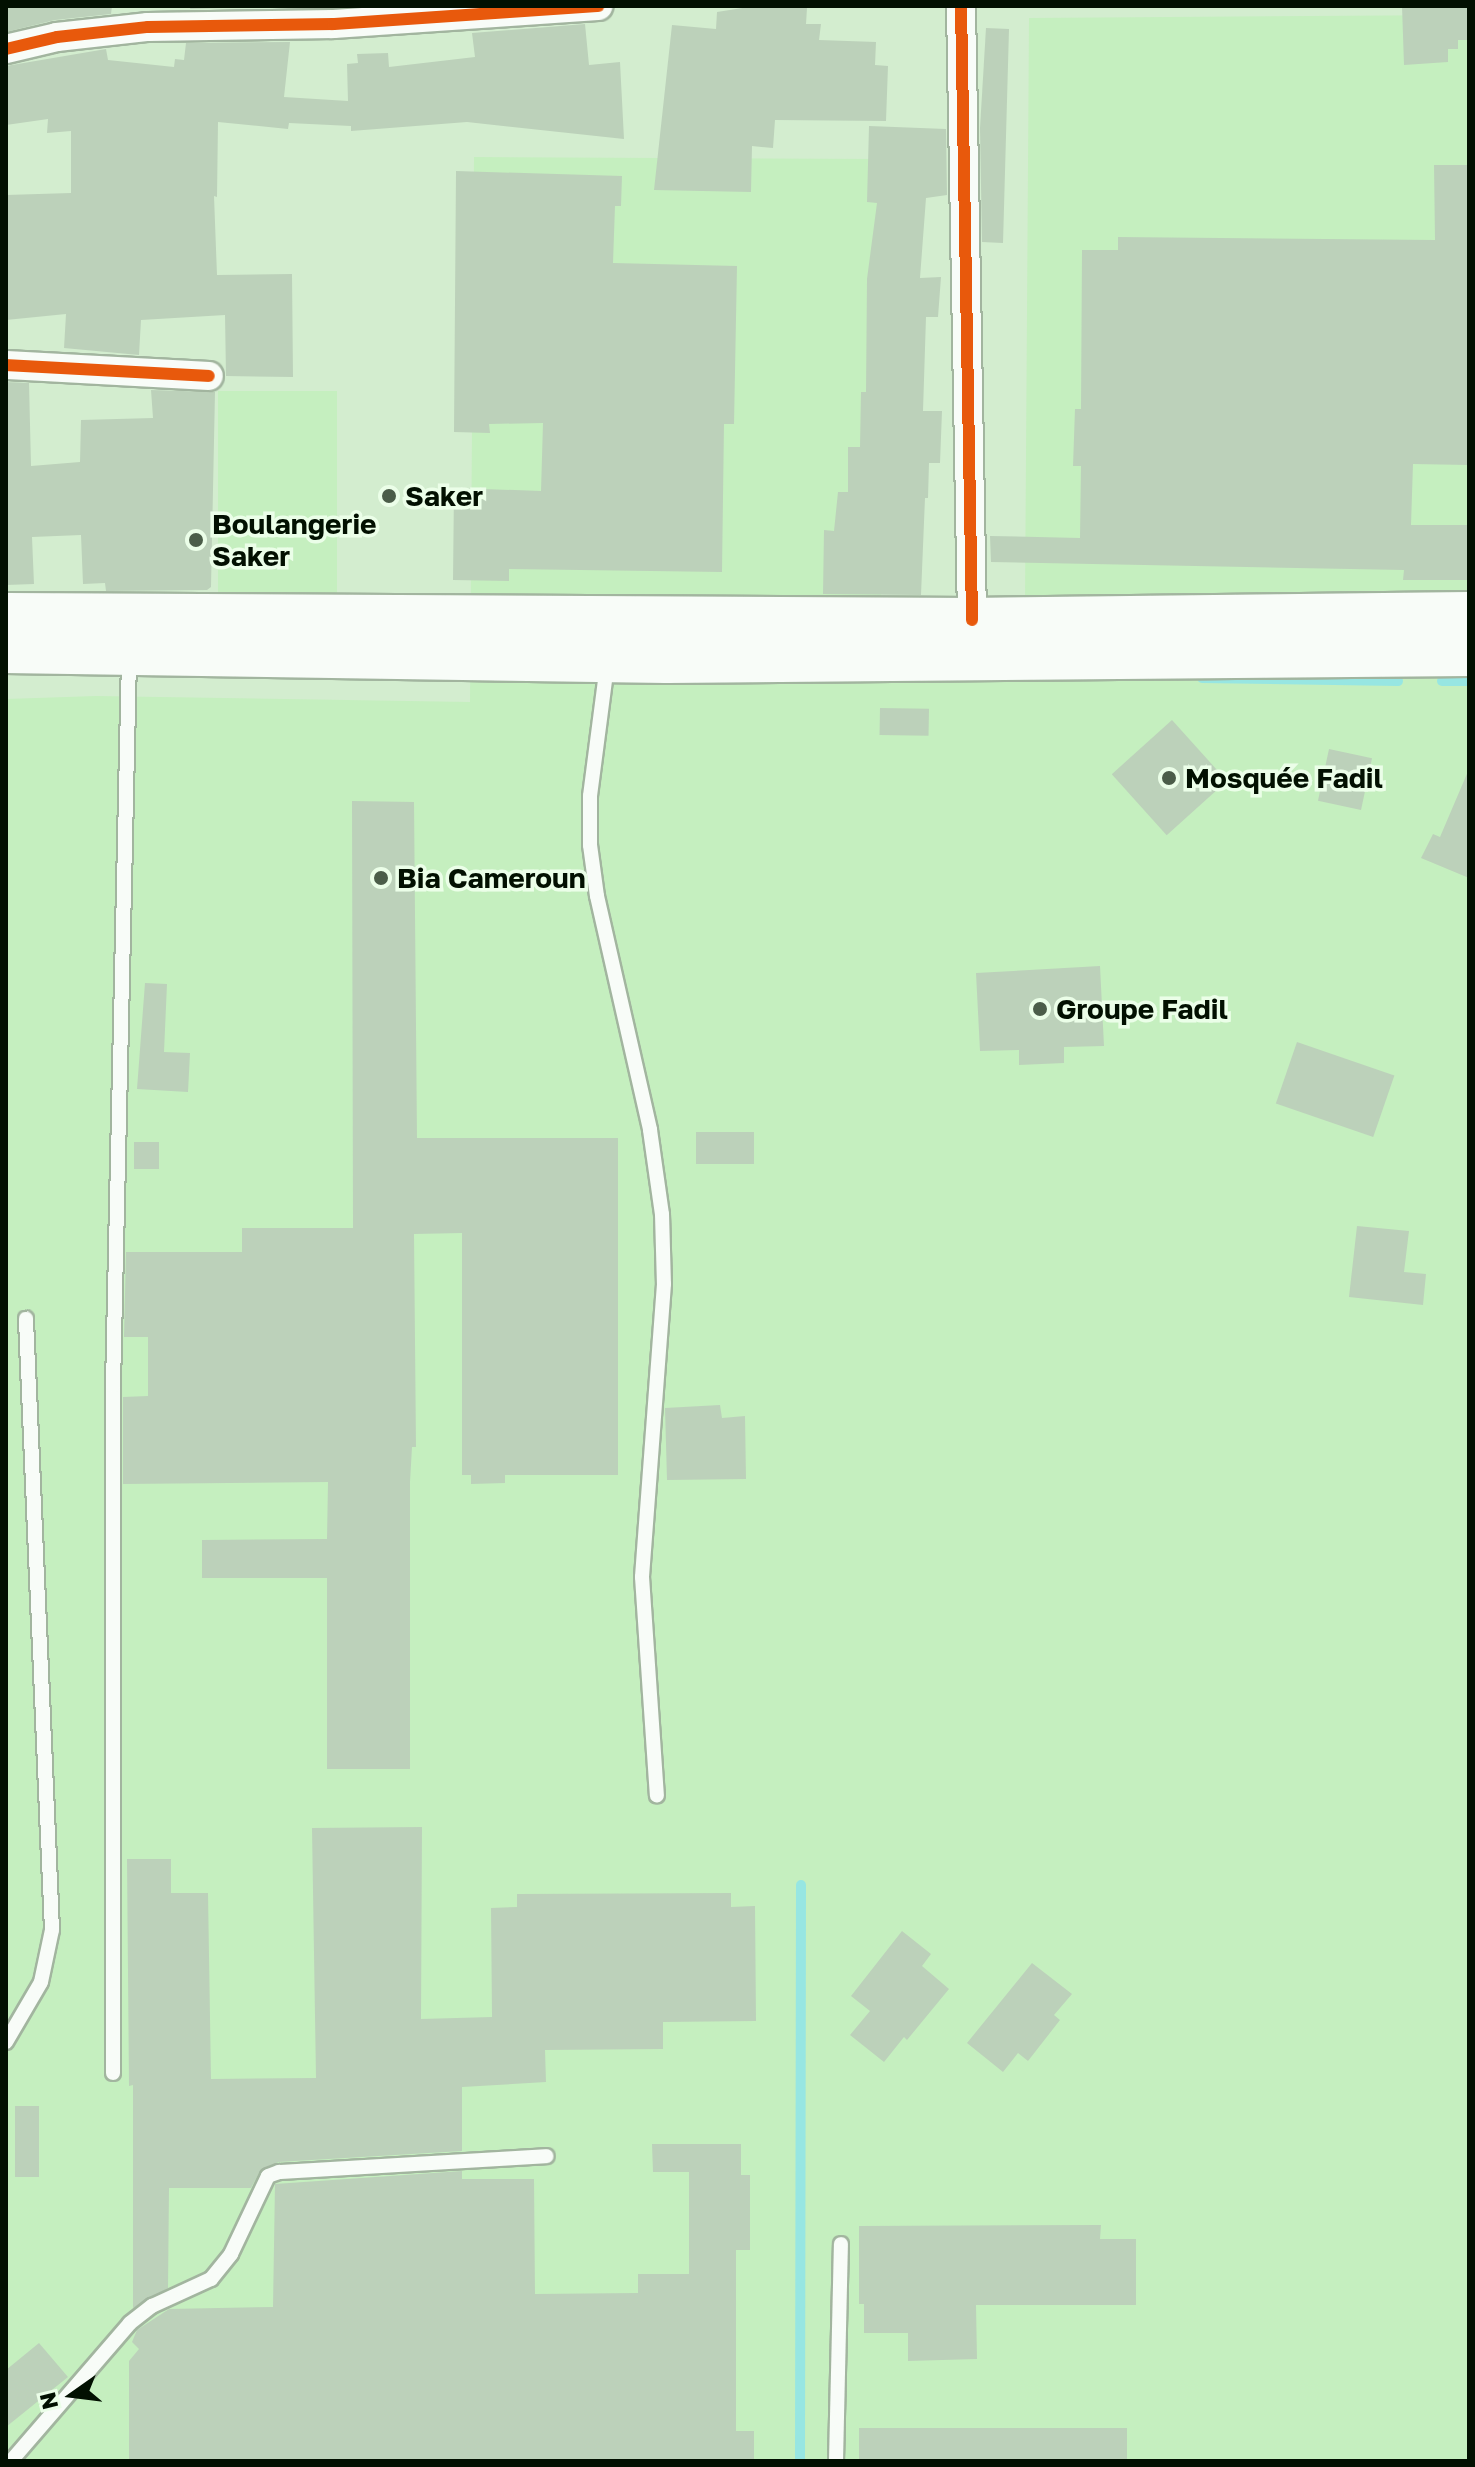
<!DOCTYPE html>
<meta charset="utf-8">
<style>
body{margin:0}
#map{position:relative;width:1475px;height:2467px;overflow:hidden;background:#d3edcf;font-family:"Golos Text",sans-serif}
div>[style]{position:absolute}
.built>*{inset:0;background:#c5efbf;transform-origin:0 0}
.stream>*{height:10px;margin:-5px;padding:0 5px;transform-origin:5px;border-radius:5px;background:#97e6e2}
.building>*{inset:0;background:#bcd1ba;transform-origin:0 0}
.roads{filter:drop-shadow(2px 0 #a2b59f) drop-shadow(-2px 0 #a2b59f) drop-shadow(0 2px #a2b59f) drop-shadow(0 -2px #a2b59f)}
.service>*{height:14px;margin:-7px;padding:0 7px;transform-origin:7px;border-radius:7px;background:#f8fcf8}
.minor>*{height:28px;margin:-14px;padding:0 14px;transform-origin:14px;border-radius:14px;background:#f8fcf8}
.primary>*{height:44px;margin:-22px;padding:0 22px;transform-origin:22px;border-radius:22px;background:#f8fcf8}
.cycleway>*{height:12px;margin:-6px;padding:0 6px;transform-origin:6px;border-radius:6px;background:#e8590c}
.dots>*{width:22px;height:22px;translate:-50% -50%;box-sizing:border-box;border:4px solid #ebfee8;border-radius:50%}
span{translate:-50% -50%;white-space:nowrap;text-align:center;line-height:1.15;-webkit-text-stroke:7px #ebfee8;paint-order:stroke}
.poi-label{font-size:28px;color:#021001;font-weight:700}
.left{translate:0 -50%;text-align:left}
.frame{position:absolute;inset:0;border:8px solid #021001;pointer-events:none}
.north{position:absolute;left:32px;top:2355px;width:80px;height:80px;-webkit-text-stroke:6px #ebfee8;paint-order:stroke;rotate:256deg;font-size:22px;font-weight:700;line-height:32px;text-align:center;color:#021001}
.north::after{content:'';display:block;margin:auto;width:28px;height:36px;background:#021001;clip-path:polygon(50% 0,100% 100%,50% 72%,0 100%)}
</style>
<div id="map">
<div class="built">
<i style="clip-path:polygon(1469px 15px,1469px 2461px,6px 2461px,6px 699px,96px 696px,470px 702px,474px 157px,884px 159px,881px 605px,1025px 602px,1029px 18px)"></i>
<i style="left:218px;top:391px;width:119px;height:208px"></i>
</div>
<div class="stream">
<i style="left:1202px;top:678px;width:196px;rotate:0.9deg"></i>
<i style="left:1442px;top:681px;width:27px"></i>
<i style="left:800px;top:2461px;width:576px;rotate:-89.9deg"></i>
</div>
<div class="building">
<i style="clip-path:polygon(6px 6px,112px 6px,111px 14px,55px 20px,6px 32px)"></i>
<i style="clip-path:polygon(191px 6px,294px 6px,190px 9px)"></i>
<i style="clip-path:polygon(755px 6px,807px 8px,806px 24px,821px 24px,819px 40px,876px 42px,875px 65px,888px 66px,886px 121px,775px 120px,773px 148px,752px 146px,751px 192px,654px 190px,672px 25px,716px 29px,717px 12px)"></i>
<i style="clip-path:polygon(1402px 6px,1469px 6px,1469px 40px,1458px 40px,1458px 49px,1448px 49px,1448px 62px,1404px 65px)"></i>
<i style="clip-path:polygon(585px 24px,589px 65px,620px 62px,624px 139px,467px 122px,351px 131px,351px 126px,289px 123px,288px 129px,218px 122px,217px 197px,214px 196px,217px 275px,292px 274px,293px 377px,226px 376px,225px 315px,141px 320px,139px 355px,64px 348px,66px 314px,6px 320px,6px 195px,71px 193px,71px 131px,47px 133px,48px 119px,6px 125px,6px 66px,106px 49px,108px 60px,174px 67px,175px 59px,184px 60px,186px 43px,290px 42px,284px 97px,348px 101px,347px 64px,358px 63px,357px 54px,388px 53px,389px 67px,475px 57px,472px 33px)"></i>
<i style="clip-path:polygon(986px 28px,1009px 29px,1003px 243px,982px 242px,980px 128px)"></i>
<i style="clip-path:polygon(869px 126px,946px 129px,947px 195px,926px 198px,920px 278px,941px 277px,938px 317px,926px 317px,923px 411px,942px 411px,940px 463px,929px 463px,928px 498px,925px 498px,921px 595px,823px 594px,824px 530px,834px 531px,838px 492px,848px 492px,848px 447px,860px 447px,861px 392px,866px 392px,867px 279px,877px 203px,867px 202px)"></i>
<i style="clip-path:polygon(1434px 165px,1469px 165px,1469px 465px,1413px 464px,1411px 525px,1469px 525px,1469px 580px,1403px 580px,1404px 570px,991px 562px,990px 536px,1080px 538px,1081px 466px,1073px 466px,1075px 409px,1081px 409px,1082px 250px,1118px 250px,1118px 237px,1435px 240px)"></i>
<i style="clip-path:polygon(456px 171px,622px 176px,621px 206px,615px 206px,613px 263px,737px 266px,734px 424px,724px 424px,722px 572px,509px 569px,509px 581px,453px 580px,454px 488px,541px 491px,543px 423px,489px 424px,490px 433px,454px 432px)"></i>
<i style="clip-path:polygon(6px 382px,29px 383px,31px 466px,80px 462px,81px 420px,153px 418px,151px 390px,215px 392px,211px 587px,207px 590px,106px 591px,105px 583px,83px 584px,81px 535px,32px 537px,34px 584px,6px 585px)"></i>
<i style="left:880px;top:708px;width:49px;height:27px;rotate:1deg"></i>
<i style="left:1172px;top:720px;width:82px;height:81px;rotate:48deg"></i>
<i style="left:1329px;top:749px;width:44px;height:53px;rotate:12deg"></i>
<i style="clip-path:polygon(1469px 769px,1469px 878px,1421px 858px,1433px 834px,1440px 837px)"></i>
<i style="clip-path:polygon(352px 801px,414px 802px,417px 1138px,618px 1138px,618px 1475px,505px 1475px,505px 1483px,471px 1484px,471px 1475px,462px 1475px,462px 1233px,414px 1234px,416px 1447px,412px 1447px,410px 1482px,410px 1769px,327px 1769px,327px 1578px,202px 1578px,202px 1540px,327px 1539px,328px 1482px,123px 1484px,123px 1397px,148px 1396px,148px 1337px,124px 1337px,126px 1252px,242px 1252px,242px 1228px,353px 1228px)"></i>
<i style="clip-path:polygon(1100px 966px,1104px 1046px,1064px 1047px,1064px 1063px,1019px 1065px,1019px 1050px,980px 1051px,976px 973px)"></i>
<i style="clip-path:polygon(145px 983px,167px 984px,164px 1052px,190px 1053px,188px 1092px,137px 1089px)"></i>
<i style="left:1297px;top:1042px;width:103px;height:65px;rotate:19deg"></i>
<i style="left:754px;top:1132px;width:32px;height:58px;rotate:90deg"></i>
<i style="left:134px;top:1142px;width:25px;height:27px"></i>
<i style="clip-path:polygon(1357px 1226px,1409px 1231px,1404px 1272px,1426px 1274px,1423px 1305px,1349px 1297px)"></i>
<i style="clip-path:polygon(720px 1405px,722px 1418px,745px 1416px,746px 1479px,667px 1480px,665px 1408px)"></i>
<i style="clip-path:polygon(422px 1827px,421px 2019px,492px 2017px,491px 1908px,517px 1907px,517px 1894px,731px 1893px,731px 1907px,755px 1906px,756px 2021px,663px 2022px,663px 2049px,545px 2050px,546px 2082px,462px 2087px,462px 2151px,278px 2162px,260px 2171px,251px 2188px,169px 2188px,168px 2288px,133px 2308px,133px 2085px,129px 2086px,127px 1859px,171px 1859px,171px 1893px,208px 1893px,211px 2079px,316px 2078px,312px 1828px)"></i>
<i style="clip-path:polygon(902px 1931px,931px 1954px,922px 1966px,949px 1989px,907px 2040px,904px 2037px,884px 2062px,850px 2035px,870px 2011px,851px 1996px)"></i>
<i style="clip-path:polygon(1032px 1963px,1072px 1994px,1054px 2015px,1060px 2020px,1028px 2061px,1018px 2053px,1003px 2072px,967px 2043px)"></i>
<i style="left:15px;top:2106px;width:24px;height:71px"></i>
<i style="clip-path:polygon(652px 2144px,741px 2144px,741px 2175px,750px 2175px,750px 2250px,736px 2250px,736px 2431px,754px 2431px,754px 2461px,129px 2461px,129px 2361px,139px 2349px,132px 2342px,137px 2330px,169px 2309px,273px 2307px,275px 2184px,462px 2171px,462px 2179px,534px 2179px,535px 2294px,638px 2293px,638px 2274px,689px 2274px,689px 2172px,653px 2172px)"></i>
<i style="clip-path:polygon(1101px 2225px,1100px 2239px,1136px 2239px,1136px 2305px,976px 2305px,977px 2359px,908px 2361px,908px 2333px,864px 2333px,864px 2304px,859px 2304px,859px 2226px)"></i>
<i style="clip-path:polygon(39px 2343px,68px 2377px,6px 2427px,6px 2370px)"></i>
<i style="left:859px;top:2428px;width:268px;height:33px"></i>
</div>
<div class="roads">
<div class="service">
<i style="left:607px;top:665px;width:132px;rotate:97.4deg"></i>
<i style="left:590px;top:796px;width:49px;rotate:90deg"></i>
<i style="left:590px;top:845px;width:51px;rotate:82.2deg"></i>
<i style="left:597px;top:896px;width:240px;rotate:77.2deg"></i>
<i style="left:650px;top:1130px;width:85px;rotate:81.9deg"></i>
<i style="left:662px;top:1214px;width:70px;rotate:88.4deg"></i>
<i style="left:664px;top:1284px;width:294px;rotate:94.3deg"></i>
<i style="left:642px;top:1577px;width:219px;rotate:86.1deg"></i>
<i style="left:6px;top:2042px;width:69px;rotate:-59.7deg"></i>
<i style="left:41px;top:1982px;width:53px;rotate:-78.1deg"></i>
<i style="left:52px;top:1930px;width:612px;rotate:-92.44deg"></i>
<i style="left:113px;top:2073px;width:687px;rotate:-90deg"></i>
<i style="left:113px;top:1386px;width:729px;rotate:-88.74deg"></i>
<i style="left:11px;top:2461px;width:182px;rotate:-49.2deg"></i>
<i style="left:130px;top:2323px;width:28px;rotate:-38deg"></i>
<i style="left:152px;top:2306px;width:65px;rotate:-24.6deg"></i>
<i style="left:211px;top:2279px;width:32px;rotate:-51deg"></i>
<i style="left:231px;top:2254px;width:86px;rotate:-64.6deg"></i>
<i style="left:268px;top:2176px;width:12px;rotate:-20deg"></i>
<i style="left:279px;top:2172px;width:268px;rotate:-3.4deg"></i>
<i style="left:836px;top:2461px;width:217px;rotate:-88.7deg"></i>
</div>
<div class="minor">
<i style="left:961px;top:6px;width:614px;rotate:88.97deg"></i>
<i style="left:6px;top:49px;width:52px;rotate:-13.2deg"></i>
<i style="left:57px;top:37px;width:92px;rotate:-6.3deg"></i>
<i style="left:148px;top:27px;width:185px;rotate:-0.9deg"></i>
<i style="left:333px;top:24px;width:266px;rotate:-3.9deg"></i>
<i style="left:6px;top:365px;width:203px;rotate:3.1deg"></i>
</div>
<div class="primary">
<i style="left:6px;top:615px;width:966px;rotate:0.3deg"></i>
<i style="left:972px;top:620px;width:497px;rotate:-0.7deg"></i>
<i style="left:6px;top:651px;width:661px;rotate:0.87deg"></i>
<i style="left:667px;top:661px;width:802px;rotate:-0.5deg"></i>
</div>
</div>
<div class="cycleway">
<i style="left:961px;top:6px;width:614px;rotate:88.97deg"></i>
<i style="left:6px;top:49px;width:52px;rotate:-13.2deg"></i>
<i style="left:57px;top:37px;width:92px;rotate:-6.3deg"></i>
<i style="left:148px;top:27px;width:185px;rotate:-0.9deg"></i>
<i style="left:333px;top:24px;width:266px;rotate:-3.9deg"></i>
<i style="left:6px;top:365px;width:203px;rotate:3.1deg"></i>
</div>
<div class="dots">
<i style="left:389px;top:496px;background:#4b5d49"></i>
<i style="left:196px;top:540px;background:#4b5d49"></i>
<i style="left:1169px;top:778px;background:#4b5d49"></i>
<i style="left:381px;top:878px;background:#4b5d49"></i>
<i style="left:1040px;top:1009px;background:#4b5d49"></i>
</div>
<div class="poi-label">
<span class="left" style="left:405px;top:496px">Saker</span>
<span class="left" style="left:212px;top:540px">Boulangerie<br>Saker</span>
<span class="left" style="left:1185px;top:778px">Mosquée Fadil</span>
<span class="left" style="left:397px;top:878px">Bia Cameroun</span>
<span class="left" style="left:1056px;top:1009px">Groupe Fadil</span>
</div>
<div class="frame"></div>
<div class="north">N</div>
</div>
